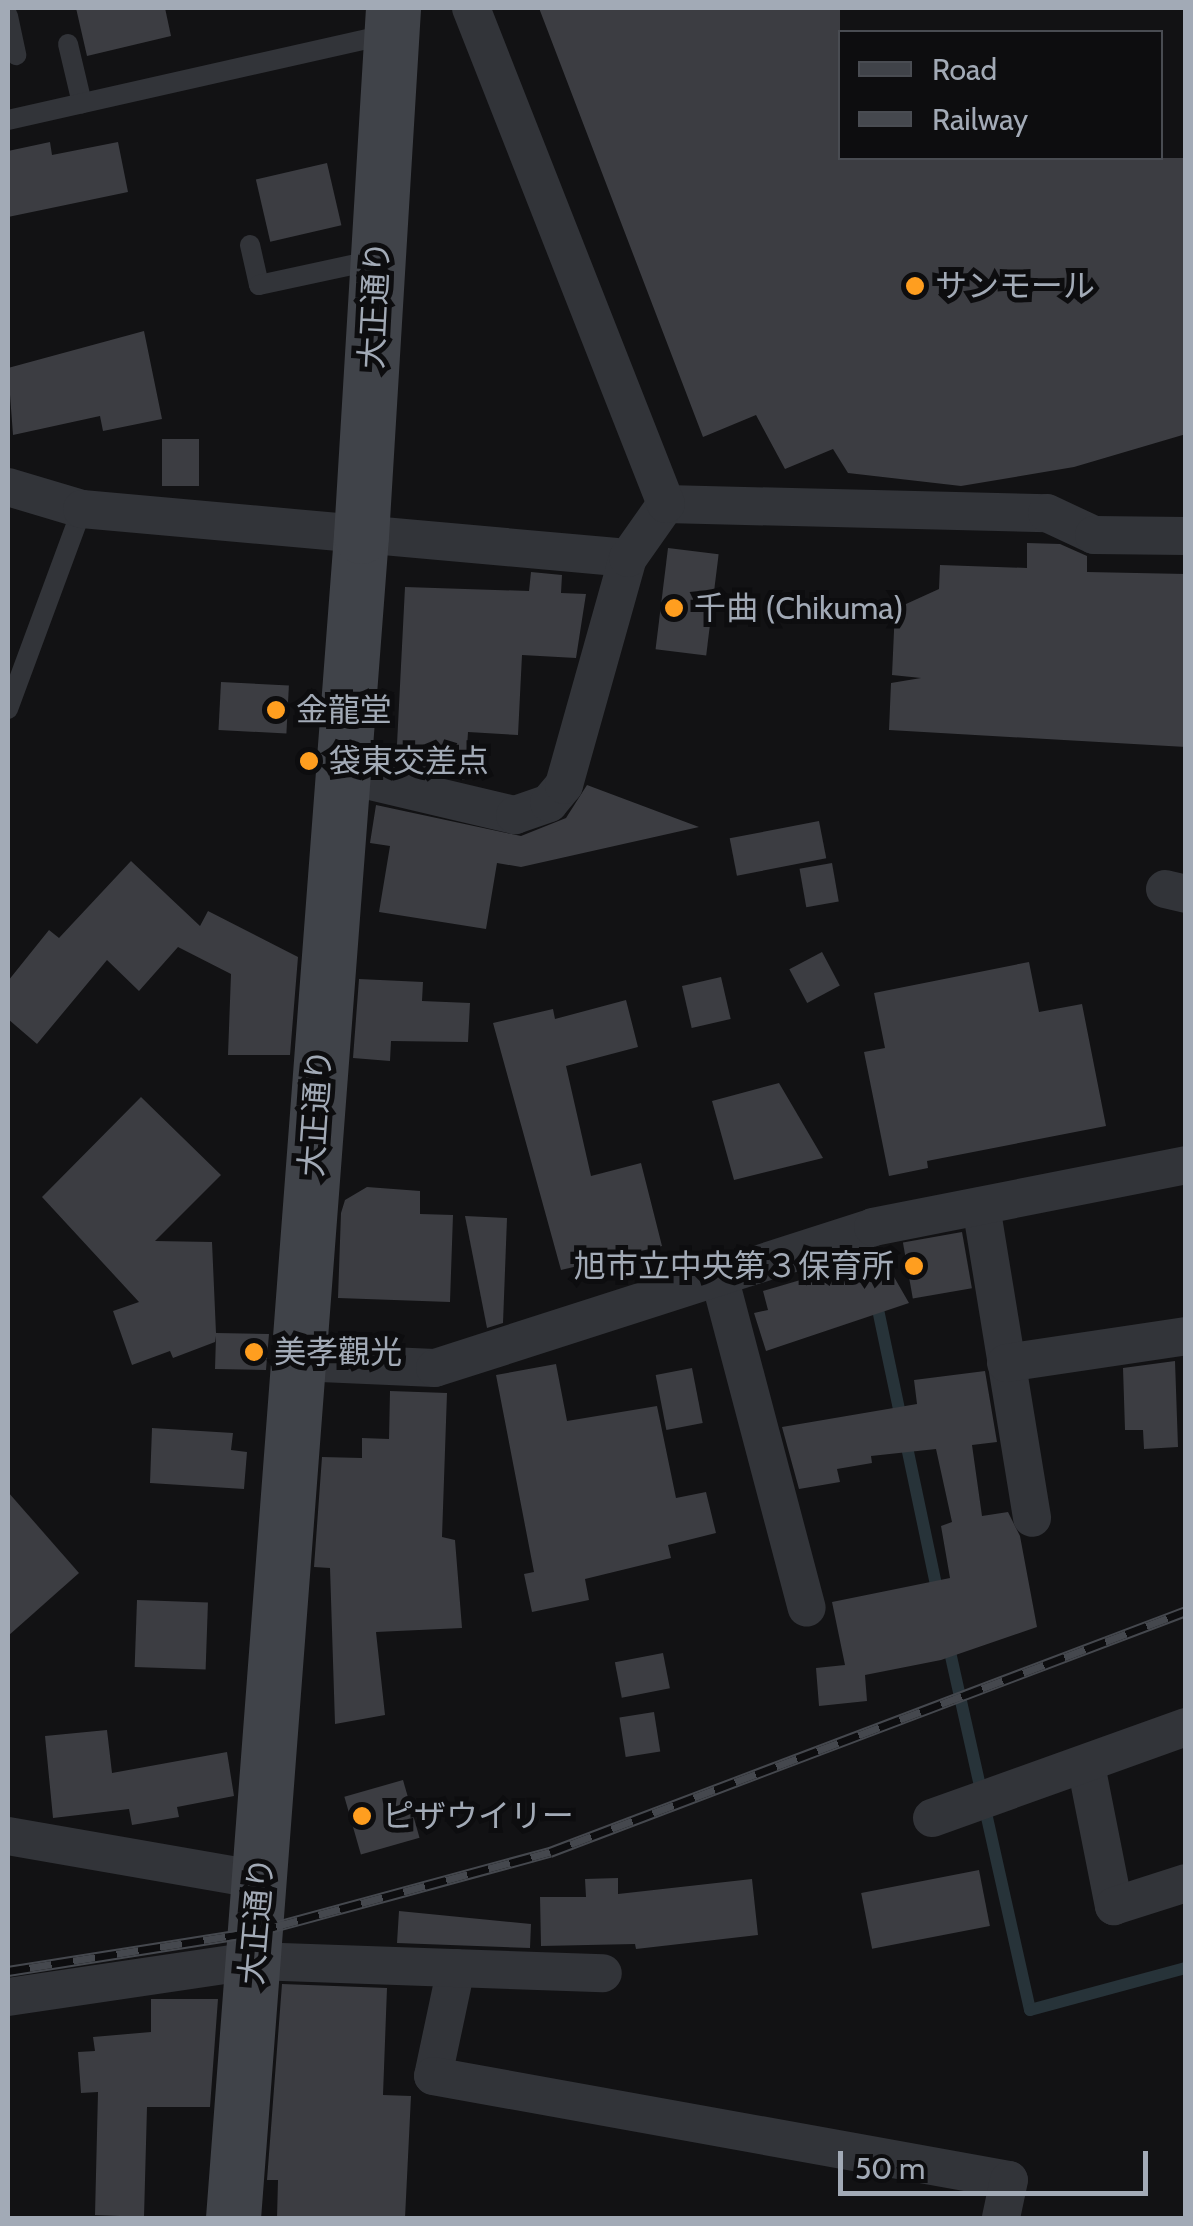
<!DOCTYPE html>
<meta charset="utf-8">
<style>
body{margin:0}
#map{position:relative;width:1193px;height:2226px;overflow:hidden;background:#121214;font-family:Cabin,"Noto Sans JP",sans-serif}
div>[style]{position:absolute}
.stream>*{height:12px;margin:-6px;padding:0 6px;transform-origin:6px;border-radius:6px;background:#273339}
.building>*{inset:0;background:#3c3d42;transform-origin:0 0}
.lane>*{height:20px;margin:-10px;padding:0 10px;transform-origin:10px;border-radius:10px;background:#323439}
.street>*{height:38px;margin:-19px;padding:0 19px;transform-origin:19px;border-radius:19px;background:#323439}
.secondary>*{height:55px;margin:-27.5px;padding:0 27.5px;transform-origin:27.5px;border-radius:27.5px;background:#404349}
.rail>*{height:11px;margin-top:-5.5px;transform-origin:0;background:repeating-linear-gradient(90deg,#0d0d0f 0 22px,#45484e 0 44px);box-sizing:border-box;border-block:2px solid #45484e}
.dots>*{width:28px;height:28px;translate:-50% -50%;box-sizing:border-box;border:5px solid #0d0d0f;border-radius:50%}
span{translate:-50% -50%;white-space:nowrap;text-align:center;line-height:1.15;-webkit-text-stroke:10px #0d0d0f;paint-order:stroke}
.poi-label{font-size:32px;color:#a2aab6}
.left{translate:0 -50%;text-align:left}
.right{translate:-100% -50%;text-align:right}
.street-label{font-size:32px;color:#a2aab6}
.frame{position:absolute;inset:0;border:10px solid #a2aab6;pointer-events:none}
.legend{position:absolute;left:838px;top:30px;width:325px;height:130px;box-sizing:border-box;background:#0d0d0f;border:2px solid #494c52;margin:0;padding:12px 18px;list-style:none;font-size:30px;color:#a2aab6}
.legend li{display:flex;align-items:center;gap:20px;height:50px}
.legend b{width:50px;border:2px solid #494c52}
.scale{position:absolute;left:838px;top:2151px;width:310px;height:45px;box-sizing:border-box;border:5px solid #a2aab6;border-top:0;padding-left:12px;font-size:30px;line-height:35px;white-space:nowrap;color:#a2aab6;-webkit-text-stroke:8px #0d0d0f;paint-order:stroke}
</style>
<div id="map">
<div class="stream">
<i style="left:876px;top:1300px;width:300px;rotate:78.1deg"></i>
<i style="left:948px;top:1643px;width:376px;rotate:77.4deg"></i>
<i style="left:1030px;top:2010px;width:162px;rotate:-15.1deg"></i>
</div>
<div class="building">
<i style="clip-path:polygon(76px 8px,165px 8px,171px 36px,87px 56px)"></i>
<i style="clip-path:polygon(539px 8px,840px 8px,840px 158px,1186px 158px,1186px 434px,1074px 467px,961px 486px,848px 473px,833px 449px,785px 469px,756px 415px,703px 437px)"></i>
<i style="clip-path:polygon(50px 142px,52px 155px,118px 142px,128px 192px,8px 217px,8px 151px)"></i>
<i style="left:327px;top:163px;width:64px;height:73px;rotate:77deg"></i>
<i style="clip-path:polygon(144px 331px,162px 419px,103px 431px,100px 416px,13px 435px,8px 368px)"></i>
<i style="left:162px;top:439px;width:37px;height:47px"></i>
<i style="clip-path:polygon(1027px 543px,1060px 544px,1087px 556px,1087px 572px,1186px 574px,1186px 747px,889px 730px,891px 683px,921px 678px,892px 675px,895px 609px,939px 589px,940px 565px,1027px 568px)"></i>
<i style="left:668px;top:548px;width:51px;height:102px;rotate:7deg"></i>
<i style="clip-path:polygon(531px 572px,562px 575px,561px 593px,586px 594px,576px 658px,522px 655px,518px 735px,468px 732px,465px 780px,396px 764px,405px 587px,529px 591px)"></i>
<i style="left:221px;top:682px;width:68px;height:48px;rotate:3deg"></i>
<i style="clip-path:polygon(587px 785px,699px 827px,521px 867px,497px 863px,486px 929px,379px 912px,390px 846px,370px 843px,376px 805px,521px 836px,566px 818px)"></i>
<i style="left:819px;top:821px;width:38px;height:91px;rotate:79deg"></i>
<i style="clip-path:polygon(131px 861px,200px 926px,208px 911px,298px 957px,290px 1055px,228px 1055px,231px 974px,178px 947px,139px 991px,107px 960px,37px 1044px,8px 1019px,8px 981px,49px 930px,59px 938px)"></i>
<i style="left:832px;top:863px;width:39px;height:33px;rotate:80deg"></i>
<i style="left:822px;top:952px;width:38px;height:37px;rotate:62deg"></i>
<i style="clip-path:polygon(1029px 962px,1039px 1012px,1082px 1004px,1106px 1126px,927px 1161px,928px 1168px,889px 1176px,864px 1052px,885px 1048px,874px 993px)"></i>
<i style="left:721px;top:977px;width:43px;height:40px;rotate:77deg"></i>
<i style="clip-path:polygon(359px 979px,423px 982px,422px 1001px,470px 1003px,468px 1042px,391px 1041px,390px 1061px,353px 1058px)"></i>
<i style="clip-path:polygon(626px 1000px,638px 1047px,566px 1066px,591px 1176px,641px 1163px,662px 1246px,561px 1270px,493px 1023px,553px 1009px,555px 1019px)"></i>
<i style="clip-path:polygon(779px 1083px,823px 1158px,734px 1180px,712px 1101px)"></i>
<i style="clip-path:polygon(141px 1097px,221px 1175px,155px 1241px,212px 1242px,216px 1333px,269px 1334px,266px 1370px,215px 1369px,216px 1336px,215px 1342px,173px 1358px,170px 1351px,132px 1365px,113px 1311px,139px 1302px,42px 1197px)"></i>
<i style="clip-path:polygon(367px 1187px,420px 1191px,420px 1214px,453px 1215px,450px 1302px,338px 1298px,341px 1213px,345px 1200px)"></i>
<i style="clip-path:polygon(465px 1216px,507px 1218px,503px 1323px,487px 1328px)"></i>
<i style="left:962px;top:1232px;width:57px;height:60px;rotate:80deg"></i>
<i style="clip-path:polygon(882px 1256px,909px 1303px,766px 1351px,754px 1313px,768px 1310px,763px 1291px)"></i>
<i style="clip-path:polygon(1175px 1361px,1178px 1447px,1144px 1449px,1143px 1430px,1125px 1430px,1123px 1368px)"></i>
<i style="clip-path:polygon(556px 1364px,567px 1421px,657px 1406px,676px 1498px,706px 1492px,716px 1533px,668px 1545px,671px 1558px,585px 1579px,589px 1600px,532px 1612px,524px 1574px,534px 1572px,496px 1375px)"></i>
<i style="left:692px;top:1368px;width:56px;height:37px;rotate:79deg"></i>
<i style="clip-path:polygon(985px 1371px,997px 1442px,972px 1445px,982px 1516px,1008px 1512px,1020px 1536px,1037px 1627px,941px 1660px,865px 1675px,867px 1701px,819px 1706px,816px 1668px,845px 1665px,832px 1602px,950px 1578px,941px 1526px,952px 1522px,936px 1449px,871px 1456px,872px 1463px,837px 1469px,840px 1482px,799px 1489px,782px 1427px,917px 1404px,914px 1380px)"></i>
<i style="clip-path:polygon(390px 1391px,447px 1393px,442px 1537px,455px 1540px,462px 1628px,376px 1632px,385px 1715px,335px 1724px,330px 1568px,314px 1567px,322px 1457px,362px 1458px,362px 1438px,389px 1439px)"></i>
<i style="clip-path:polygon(152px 1428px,233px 1433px,231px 1450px,247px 1452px,244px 1489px,150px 1483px)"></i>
<i style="clip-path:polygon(8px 1492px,79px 1573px,8px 1636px)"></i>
<i style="left:137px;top:1600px;width:71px;height:67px;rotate:2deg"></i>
<i style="left:663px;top:1653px;width:36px;height:49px;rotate:79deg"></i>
<i style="left:654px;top:1712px;width:40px;height:35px;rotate:81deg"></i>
<i style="clip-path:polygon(107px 1730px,112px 1773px,227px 1752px,234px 1796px,177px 1807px,179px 1817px,132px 1825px,129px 1809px,53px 1818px,45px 1736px)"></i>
<i style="left:403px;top:1780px;width:60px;height:61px;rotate:74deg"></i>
<i style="left:979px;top:1870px;width:57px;height:120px;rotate:79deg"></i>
<i style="clip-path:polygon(618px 1878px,618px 1894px,752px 1879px,758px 1935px,636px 1949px,635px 1944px,541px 1946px,540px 1897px,586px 1897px,585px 1879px)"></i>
<i style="clip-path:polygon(399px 1911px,531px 1924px,530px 1948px,397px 1943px)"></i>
<i style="clip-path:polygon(282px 1984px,387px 1988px,383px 2095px,411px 2096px,405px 2218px,277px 2218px,278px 2180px,267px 2180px)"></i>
<i style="clip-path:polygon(151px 1999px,218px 1999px,210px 2107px,147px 2107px,144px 2217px,95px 2215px,98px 2092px,81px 2093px,78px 2052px,95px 2051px,93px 2037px,151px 2032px)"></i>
</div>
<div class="lane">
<i style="left:8px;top:16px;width:40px;rotate:78deg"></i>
<i style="left:68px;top:44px;width:61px;rotate:76.7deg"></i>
<i style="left:8px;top:120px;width:391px;rotate:-12.7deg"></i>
<i style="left:250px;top:245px;width:41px;rotate:77.3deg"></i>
<i style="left:259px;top:285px;width:119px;rotate:-12.2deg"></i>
<i style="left:8px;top:709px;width:213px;rotate:-69.7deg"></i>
</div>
<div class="street">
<i style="left:8px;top:487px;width:77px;rotate:16.6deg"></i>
<i style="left:82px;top:509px;width:548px;rotate:5.13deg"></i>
<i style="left:666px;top:504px;width:381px;rotate:1.4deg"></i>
<i style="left:1047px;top:513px;width:52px;rotate:25.1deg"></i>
<i style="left:1094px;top:535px;width:92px;rotate:0.6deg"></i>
<i style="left:341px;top:774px;width:179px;rotate:13.3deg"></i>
<i style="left:515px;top:815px;width:36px;rotate:-19deg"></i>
<i style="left:549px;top:803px;width:23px;rotate:-50deg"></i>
<i style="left:564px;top:785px;width:236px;rotate:-74.3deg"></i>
<i style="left:628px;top:558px;width:66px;rotate:-54.9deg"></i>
<i style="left:666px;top:504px;width:533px;rotate:-111.46deg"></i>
<i style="left:1165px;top:889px;width:22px;rotate:13deg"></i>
<i style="left:981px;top:1206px;width:316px;rotate:80.7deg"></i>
<i style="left:719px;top:1276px;width:343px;rotate:75.2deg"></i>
<i style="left:298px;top:1362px;width:137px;rotate:2.5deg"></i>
<i style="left:435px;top:1368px;width:460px;rotate:-17.8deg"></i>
<i style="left:873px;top:1227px;width:319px;rotate:-11.2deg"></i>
<i style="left:1006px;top:1363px;width:182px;rotate:-8.5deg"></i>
<i style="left:1086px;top:1765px;width:144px;rotate:78.8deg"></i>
<i style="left:1114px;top:1906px;width:76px;rotate:-17.7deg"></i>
<i style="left:932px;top:1818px;width:270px;rotate:-19.7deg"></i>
<i style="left:8px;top:1836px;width:256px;rotate:9.9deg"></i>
<i style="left:456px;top:1968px;width:110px;rotate:102deg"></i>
<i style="left:433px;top:2076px;width:585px;rotate:10.23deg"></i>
<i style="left:1009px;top:2180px;width:39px;rotate:102deg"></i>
<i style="left:8px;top:1997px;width:248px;rotate:-8.4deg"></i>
<i style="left:253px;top:1961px;width:350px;rotate:2deg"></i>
</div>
<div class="secondary">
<i style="left:233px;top:2218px;width:1687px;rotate:-85.65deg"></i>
<i style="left:361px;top:536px;width:529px;rotate:-86.53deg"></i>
</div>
<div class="rail">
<i style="left:8px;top:1971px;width:250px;rotate:-9deg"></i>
<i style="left:255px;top:1932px;width:306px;rotate:-15.2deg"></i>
<i style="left:550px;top:1852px;width:680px;rotate:-20.75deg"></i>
</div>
<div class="dots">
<i style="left:915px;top:286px;background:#ff9e1f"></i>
<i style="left:674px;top:608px;background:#ff9e1f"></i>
<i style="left:276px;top:710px;background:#ff9e1f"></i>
<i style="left:309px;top:761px;background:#ff9e1f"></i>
<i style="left:914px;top:1266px;background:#ff9e1f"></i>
<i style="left:254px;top:1352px;background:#ff9e1f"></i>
<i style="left:362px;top:1816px;background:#ff9e1f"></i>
</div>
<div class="poi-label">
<span class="left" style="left:935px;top:286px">サンモール</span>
<span class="left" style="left:694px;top:608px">千曲 (Chikuma)</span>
<span class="left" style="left:296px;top:710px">金龍堂</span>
<span class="left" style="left:329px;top:761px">袋東交差点</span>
<span class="right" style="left:894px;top:1266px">旭市立中央第３保育所</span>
<span class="left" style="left:274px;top:1352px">美孝觀光</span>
<span class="left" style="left:382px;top:1816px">ピザウイリー</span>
</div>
<div class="street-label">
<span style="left:375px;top:305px;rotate:-87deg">大正通り</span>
<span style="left:316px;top:1113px;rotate:-86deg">大正通り</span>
<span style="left:257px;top:1921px;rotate:-85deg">大正通り</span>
</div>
<div class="frame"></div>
<ul class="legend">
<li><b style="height:12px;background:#404349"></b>Road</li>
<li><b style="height:12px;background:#45484e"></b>Railway</li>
</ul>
<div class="scale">50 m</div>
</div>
